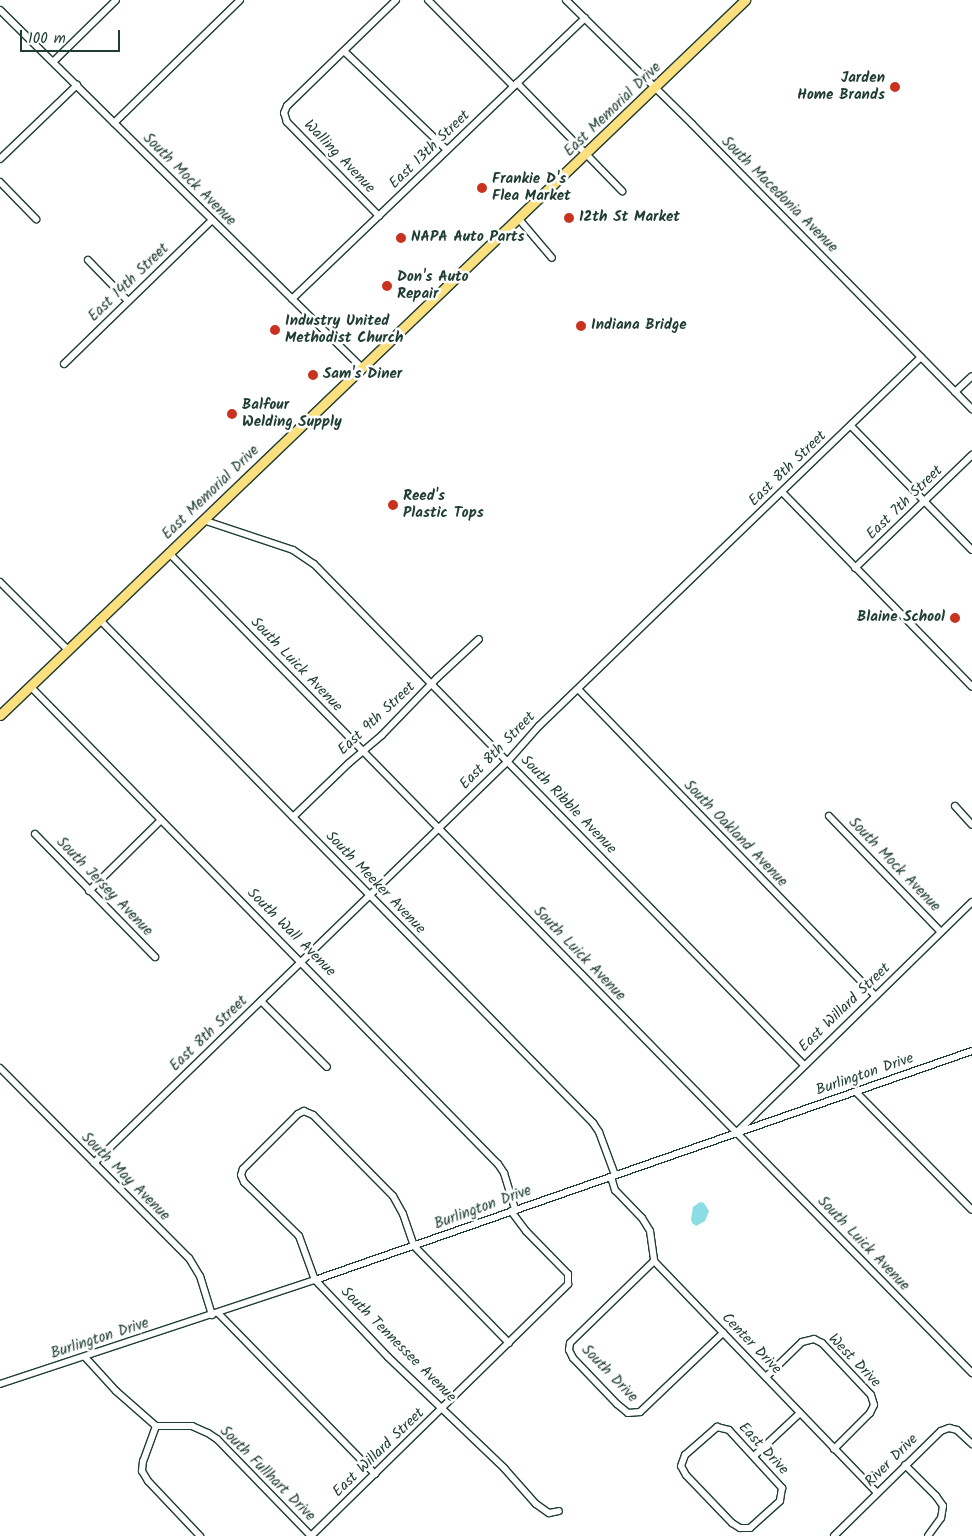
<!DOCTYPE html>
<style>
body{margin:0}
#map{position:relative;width:972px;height:1536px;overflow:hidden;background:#fff;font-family:Kalam,sans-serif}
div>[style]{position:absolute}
.water>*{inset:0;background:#8bdde4}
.roads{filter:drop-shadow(1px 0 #1f3d34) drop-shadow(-1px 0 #1f3d34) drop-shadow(0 1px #1f3d34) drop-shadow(0 -1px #1f3d34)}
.minor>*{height:6px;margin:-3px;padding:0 3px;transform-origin:3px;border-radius:3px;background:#fff}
.major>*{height:9px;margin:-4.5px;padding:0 4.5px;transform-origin:4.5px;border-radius:4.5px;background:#fce080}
.dots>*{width:14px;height:14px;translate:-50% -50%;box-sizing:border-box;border:2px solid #fff;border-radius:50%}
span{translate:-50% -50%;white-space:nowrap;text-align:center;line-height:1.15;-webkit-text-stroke:5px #fff;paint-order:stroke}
.poi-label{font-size:15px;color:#1f3d34;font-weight:700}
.right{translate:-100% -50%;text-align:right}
.left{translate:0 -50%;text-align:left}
.street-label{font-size:15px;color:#1f3d34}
.scale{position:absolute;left:20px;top:30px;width:100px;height:22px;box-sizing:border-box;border:2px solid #1f3d34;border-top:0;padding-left:6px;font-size:15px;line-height:18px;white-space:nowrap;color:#1f3d34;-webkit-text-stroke:4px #fff;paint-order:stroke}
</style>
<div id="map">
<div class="water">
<i style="clip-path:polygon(700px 1202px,704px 1203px,709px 1211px,705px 1221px,696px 1226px,692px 1223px,691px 1219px,693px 1207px)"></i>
</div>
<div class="roads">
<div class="minor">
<i style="left:428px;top:0;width:121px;rotate:45.3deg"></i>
<i style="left:566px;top:0;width:177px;rotate:44.5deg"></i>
<i style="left:692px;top:124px;width:400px;rotate:45.5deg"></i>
<i style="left:0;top:10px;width:508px;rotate:44.68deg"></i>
<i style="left:344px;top:51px;width:143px;rotate:43.9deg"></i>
<i style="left:53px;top:62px;width:88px;rotate:-44.5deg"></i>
<i style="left:517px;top:83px;width:151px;rotate:45.8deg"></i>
<i style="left:114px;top:123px;width:176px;rotate:-44.3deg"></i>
<i style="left:0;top:159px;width:107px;rotate:-43.9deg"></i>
<i style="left:0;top:182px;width:52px;rotate:45.8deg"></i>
<i style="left:379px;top:216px;width:132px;rotate:-134.4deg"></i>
<i style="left:287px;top:122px;width:9px;rotate:-108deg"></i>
<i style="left:284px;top:113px;width:8px;rotate:-67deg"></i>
<i style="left:287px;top:106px;width:152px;rotate:-44.2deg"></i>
<i style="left:518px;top:218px;width:52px;rotate:49.6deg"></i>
<i style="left:88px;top:260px;width:57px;rotate:45.7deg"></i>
<i style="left:292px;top:299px;width:406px;rotate:-43.8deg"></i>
<i style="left:64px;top:364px;width:206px;rotate:-44.2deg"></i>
<i style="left:955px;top:392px;width:23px;rotate:-43deg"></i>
<i style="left:851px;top:426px;width:173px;rotate:45.7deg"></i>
<i style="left:782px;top:492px;width:272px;rotate:45.7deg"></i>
<i style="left:203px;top:520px;width:95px;rotate:18.4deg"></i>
<i style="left:293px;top:550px;width:25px;rotate:34deg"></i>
<i style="left:314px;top:564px;width:701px;rotate:45.64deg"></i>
<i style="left:169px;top:553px;width:1148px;rotate:45.6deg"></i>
<i style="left:855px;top:568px;width:163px;rotate:-44deg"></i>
<i style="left:0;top:582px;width:95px;rotate:45deg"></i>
<i style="left:99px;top:619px;width:706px;rotate:45.57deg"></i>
<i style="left:593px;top:1123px;width:11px;rotate:56deg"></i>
<i style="left:599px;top:1132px;width:46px;rotate:69.6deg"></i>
<i style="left:30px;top:686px;width:669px;rotate:45.61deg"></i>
<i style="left:498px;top:1164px;width:11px;rotate:56deg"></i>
<i style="left:504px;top:1173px;width:38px;rotate:73deg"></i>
<i style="left:578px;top:689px;width:427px;rotate:45.9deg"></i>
<i style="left:955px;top:806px;width:25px;rotate:48deg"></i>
<i style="left:829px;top:816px;width:161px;rotate:46deg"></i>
<i style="left:293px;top:817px;width:78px;rotate:-44deg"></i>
<i style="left:349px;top:763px;width:43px;rotate:-40.3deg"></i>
<i style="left:382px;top:735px;width:79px;rotate:-46deg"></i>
<i style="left:437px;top:678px;width:57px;rotate:-42.9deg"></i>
<i style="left:35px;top:834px;width:172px;rotate:45.7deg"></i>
<i style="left:89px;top:891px;width:101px;rotate:-44.6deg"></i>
<i style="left:261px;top:1001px;width:93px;rotate:45deg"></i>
<i style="left:0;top:1068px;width:268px;rotate:45.2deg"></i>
<i style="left:189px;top:1258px;width:21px;rotate:59deg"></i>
<i style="left:200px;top:1276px;width:41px;rotate:72.9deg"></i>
<i style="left:856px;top:1092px;width:165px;rotate:45.5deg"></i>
<i style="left:737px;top:1132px;width:329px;rotate:-44.4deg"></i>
<i style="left:94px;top:1163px;width:577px;rotate:-44.16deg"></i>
<i style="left:508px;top:761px;width:47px;rotate:-48.5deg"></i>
<i style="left:539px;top:726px;width:531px;rotate:-44.01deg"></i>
<i style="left:611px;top:1177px;width:14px;rotate:73deg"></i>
<i style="left:615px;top:1190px;width:39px;rotate:46deg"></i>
<i style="left:642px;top:1218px;width:15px;rotate:58deg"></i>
<i style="left:650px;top:1231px;width:30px;rotate:82deg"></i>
<i style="left:654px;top:1261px;width:322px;rotate:46.1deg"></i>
<i style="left:654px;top:1261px;width:117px;rotate:135.7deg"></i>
<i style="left:570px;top:1343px;width:7px;rotate:98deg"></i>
<i style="left:569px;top:1350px;width:9px;rotate:63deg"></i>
<i style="left:573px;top:1358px;width:64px;rotate:46.3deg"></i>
<i style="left:617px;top:1404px;width:14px;rotate:39deg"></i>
<i style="left:628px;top:1413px;width:12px;rotate:-5deg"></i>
<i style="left:640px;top:1412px;width:115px;rotate:-43.6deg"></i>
<i style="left:218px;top:1313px;width:225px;rotate:45.7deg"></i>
<i style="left:509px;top:1343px;width:136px;rotate:-134.4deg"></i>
<i style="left:414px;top:1246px;width:34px;rotate:-109deg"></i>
<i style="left:403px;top:1214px;width:21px;rotate:-119deg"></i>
<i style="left:393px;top:1196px;width:114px;rotate:-134.6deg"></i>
<i style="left:313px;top:1115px;width:10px;rotate:-156deg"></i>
<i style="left:304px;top:1111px;width:7px;rotate:153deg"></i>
<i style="left:298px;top:1114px;width:78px;rotate:135deg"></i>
<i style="left:243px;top:1169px;width:6px;rotate:108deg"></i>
<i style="left:241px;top:1175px;width:8px;rotate:67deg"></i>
<i style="left:244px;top:1182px;width:77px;rotate:44.5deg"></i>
<i style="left:299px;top:1236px;width:47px;rotate:70deg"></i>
<i style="left:315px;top:1280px;width:6px;rotate:45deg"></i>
<i style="left:319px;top:1284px;width:100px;rotate:46.6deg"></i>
<i style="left:388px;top:1357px;width:161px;rotate:43.7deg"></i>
<i style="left:504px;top:1468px;width:48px;rotate:48.4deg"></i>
<i style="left:536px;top:1504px;width:16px;rotate:35deg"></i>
<i style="left:549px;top:1513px;width:10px;rotate:-11deg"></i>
<i style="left:85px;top:1357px;width:46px;rotate:47.6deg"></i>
<i style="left:116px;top:1391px;width:53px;rotate:41.2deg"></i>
<i style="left:156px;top:1426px;width:36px"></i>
<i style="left:192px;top:1426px;width:17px;rotate:24deg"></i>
<i style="left:208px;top:1433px;width:11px;rotate:34deg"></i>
<i style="left:217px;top:1439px;width:135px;rotate:45.9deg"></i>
<i style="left:766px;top:1377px;width:50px;rotate:-44.2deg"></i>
<i style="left:802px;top:1342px;width:12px;rotate:-14deg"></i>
<i style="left:814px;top:1339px;width:9px;rotate:27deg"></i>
<i style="left:822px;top:1343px;width:71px;rotate:46.7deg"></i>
<i style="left:871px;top:1395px;width:10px;rotate:73deg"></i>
<i style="left:874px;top:1405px;width:9px;rotate:117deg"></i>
<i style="left:870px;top:1413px;width:51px;rotate:135deg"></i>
<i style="left:0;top:1384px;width:332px;rotate:-18.3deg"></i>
<i style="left:315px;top:1280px;width:696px;rotate:-19.22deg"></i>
<i style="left:156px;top:1426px;width:37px;rotate:110deg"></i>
<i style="left:143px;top:1461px;width:10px;rotate:96deg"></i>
<i style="left:142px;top:1471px;width:12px;rotate:59deg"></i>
<i style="left:148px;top:1481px;width:76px;rotate:46.6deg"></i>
<i style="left:717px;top:1427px;width:12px;rotate:14deg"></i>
<i style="left:729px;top:1430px;width:79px;rotate:47.6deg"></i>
<i style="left:782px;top:1488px;width:13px;rotate:99deg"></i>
<i style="left:780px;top:1501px;width:40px;rotate:138deg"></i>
<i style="left:750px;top:1528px;width:10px;rotate:180deg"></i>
<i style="left:740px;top:1528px;width:9px;rotate:-148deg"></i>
<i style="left:732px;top:1523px;width:66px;rotate:-133.8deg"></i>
<i style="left:686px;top:1475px;width:10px;rotate:-119deg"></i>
<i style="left:681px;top:1466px;width:12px;rotate:-70deg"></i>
<i style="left:685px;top:1455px;width:43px;rotate:-41.2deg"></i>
<i style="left:754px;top:1456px;width:63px;rotate:-43.1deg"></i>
<i style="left:905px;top:1465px;width:44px;rotate:45deg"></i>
<i style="left:936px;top:1496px;width:12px;rotate:55deg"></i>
<i style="left:943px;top:1506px;width:12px;rotate:99deg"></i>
<i style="left:941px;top:1518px;width:22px;rotate:126deg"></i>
<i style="left:311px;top:1536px;width:360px;rotate:-44.4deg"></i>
<i style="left:568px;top:1284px;width:10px;rotate:-90deg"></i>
<i style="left:568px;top:1274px;width:60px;rotate:-134.3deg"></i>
<i style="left:526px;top:1231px;width:25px;rotate:-127deg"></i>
<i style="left:834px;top:1536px;width:150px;rotate:-44.5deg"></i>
<i style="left:941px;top:1431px;width:9px;rotate:-21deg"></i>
<i style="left:949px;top:1428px;width:8px;rotate:14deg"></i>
<i style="left:957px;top:1430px;width:21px;rotate:43deg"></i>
</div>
<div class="major">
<i style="left:0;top:715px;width:1033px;rotate:-43.82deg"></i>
</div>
</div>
<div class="dots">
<i style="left:895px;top:87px;background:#c8321e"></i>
<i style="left:482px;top:188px;background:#c8321e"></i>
<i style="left:569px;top:218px;background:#c8321e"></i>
<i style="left:401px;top:238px;background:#c8321e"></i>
<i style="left:387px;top:286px;background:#c8321e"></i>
<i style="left:581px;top:326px;background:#c8321e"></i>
<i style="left:275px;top:330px;background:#c8321e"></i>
<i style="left:313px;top:375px;background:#c8321e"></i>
<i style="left:232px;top:414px;background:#c8321e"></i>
<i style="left:393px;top:505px;background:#c8321e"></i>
<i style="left:955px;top:618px;background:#c8321e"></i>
</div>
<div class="poi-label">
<span class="right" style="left:885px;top:87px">Jarden<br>Home Brands</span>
<span class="left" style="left:492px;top:188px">Frankie D's<br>Flea Market</span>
<span class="left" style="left:579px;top:218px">12th St Market</span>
<span class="left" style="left:411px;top:238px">NAPA Auto Parts</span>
<span class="left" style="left:397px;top:286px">Don's Auto<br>Repair</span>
<span class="left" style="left:285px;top:330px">Industry United<br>Methodist Church</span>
<span class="left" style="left:591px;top:326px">Indiana Bridge</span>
<span class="left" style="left:323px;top:375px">Sam's Diner</span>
<span class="left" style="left:242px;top:414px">Balfour<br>Welding Supply</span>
<span class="left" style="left:403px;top:505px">Reed's<br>Plastic Tops</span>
<span class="right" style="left:945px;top:618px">Blaine School</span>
</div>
<div class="street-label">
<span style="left:613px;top:110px;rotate:-44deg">East Memorial Drive</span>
<span style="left:430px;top:150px;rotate:-44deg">East 13th Street</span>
<span style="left:339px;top:157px;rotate:46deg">Walling Avenue</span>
<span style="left:189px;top:180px;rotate:45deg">South Mock Avenue</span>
<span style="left:779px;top:195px;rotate:45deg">South Macedonia Avenue</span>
<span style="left:129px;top:283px;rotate:-44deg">East 14th Street</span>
<span style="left:788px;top:469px;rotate:-44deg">East 8th Street</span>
<span style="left:211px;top:493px;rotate:-44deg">East Memorial Drive</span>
<span style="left:905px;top:503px;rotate:-44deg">East 7th Street</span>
<span style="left:296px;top:665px;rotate:46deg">South Luick Avenue</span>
<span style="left:377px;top:719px;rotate:-43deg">East 9th Street</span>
<span style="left:498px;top:751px;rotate:-46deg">East 8th Street</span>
<span style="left:568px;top:805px;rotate:46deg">South Ribble Avenue</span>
<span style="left:735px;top:834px;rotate:46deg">South Oakland Avenue</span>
<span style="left:894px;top:865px;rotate:46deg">South Mock Avenue</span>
<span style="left:375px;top:883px;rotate:46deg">South Meeker Avenue</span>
<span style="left:104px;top:887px;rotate:46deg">South Jersey Avenue</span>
<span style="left:291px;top:933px;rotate:45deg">South Wall Avenue</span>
<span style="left:579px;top:954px;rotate:46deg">South Luick Avenue</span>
<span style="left:845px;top:1008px;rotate:-44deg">East Willard Street</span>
<span style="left:209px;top:1034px;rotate:-44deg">East 8th Street</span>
<span style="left:865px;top:1075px;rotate:-19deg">Burlington Drive</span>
<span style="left:125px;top:1177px;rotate:45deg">South May Avenue</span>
<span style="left:483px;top:1208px;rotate:-20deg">Burlington Drive</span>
<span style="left:863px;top:1244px;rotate:46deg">South Luick Avenue</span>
<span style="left:100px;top:1339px;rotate:-18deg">Burlington Drive</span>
<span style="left:751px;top:1344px;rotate:46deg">Center Drive</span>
<span style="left:398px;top:1345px;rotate:45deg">South Tennessee Avenue</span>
<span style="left:854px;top:1361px;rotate:46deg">West Drive</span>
<span style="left:609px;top:1374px;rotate:46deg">South Drive</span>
<span style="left:763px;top:1449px;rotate:47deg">East Drive</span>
<span style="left:379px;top:1453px;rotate:-44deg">East Willard Street</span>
<span style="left:892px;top:1461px;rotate:-45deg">River Drive</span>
<span style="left:267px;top:1474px;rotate:45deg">South Fullhart Drive</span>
</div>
<div class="scale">100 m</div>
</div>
